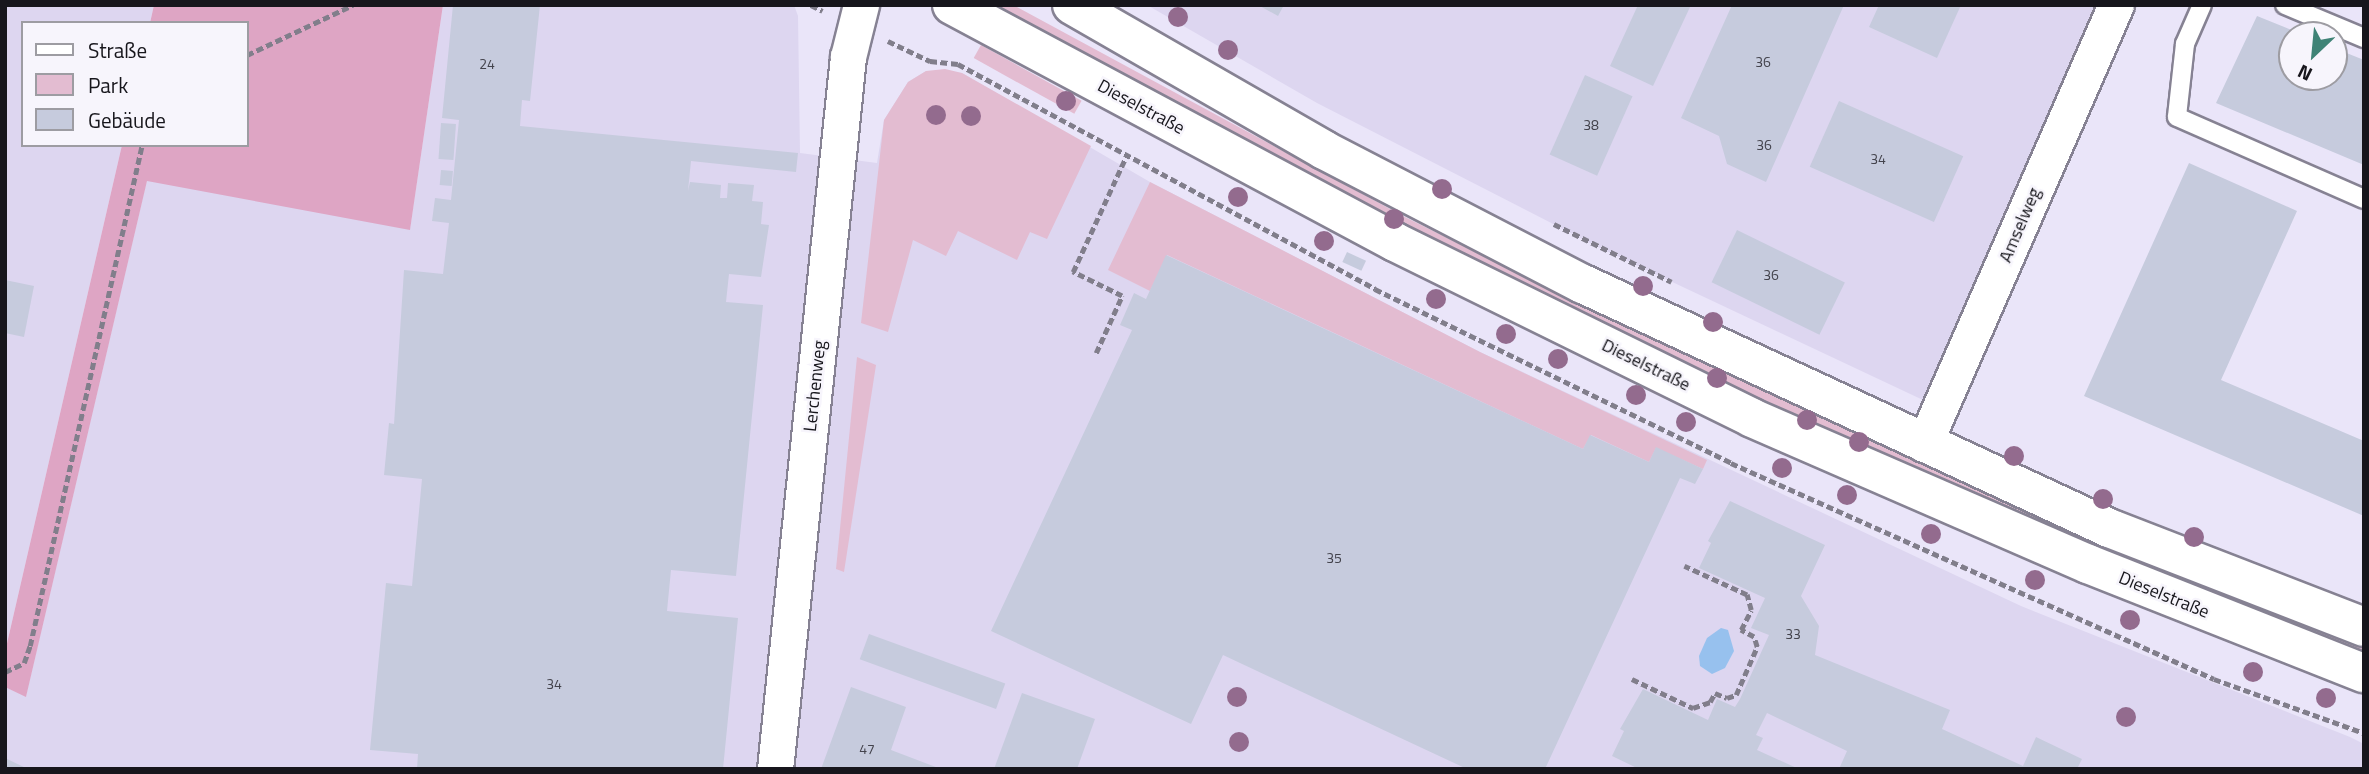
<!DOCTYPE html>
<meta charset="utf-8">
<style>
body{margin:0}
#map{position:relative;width:2369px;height:774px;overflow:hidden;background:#eae5f9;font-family:"Titillium Web",sans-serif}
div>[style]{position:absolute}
.built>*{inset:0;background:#ddd6f0}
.green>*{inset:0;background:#e3bcd1;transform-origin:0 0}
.forest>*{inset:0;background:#dea5c4}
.water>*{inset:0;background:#97c1ee}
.building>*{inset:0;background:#c6cbdd;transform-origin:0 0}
.path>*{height:4.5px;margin-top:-2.25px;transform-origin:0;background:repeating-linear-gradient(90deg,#817e8b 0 7px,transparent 0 10.5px)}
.roads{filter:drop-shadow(2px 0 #868293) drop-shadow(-2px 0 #868293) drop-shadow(0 2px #868293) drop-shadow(0 -2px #868293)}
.service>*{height:18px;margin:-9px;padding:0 9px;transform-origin:9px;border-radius:9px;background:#fff}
.minor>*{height:35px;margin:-17.5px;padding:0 17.5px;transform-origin:17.5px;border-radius:17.5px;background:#fff}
.secondary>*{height:38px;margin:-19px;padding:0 19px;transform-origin:19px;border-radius:19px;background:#fff}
.trees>*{width:20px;height:20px;margin:-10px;border-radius:50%;background:#936b8e}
span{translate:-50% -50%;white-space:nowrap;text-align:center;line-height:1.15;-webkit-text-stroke:5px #f7f5fc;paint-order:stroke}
.number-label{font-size:14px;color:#43434c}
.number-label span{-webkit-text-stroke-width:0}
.street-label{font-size:18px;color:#17161c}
.frame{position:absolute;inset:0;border:7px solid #17161c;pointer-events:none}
.legend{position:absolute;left:21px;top:21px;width:228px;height:126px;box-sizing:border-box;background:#f7f5fc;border:2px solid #9d9ca2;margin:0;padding:9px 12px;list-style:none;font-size:21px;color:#17161c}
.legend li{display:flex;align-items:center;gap:14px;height:35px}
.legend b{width:35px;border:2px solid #9d9ca2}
.north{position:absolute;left:2278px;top:21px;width:70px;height:70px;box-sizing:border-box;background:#f7f5fc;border:2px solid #9d9ca2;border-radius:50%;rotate:206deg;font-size:19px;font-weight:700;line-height:28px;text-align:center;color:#17161c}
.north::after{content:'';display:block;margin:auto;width:24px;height:32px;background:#3f8376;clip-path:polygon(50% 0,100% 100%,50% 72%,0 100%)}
</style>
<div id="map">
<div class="built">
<i style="clip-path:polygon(5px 5px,154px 5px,150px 23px,23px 23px,23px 145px,122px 145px,5px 652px)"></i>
<i style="clip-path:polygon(443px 5px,794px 5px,798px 16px,800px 153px,877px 163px,884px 120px,908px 82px,926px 71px,962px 73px,1150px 182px,1480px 352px,2021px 606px,2350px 737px,2364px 744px,2364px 769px,5px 769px,5px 687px,26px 696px,147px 180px,410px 229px)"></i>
<i style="clip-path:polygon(1147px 5px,2116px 5px,1940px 408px,1598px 247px,1317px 103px)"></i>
</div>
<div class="green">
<i style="clip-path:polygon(990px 5px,1013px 5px,1405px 217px,1655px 341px,2137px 561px,2364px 649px,2364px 662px,1625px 344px)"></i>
<i style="left:981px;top:45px;width:115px;height:15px;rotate:29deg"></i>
<i style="clip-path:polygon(945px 69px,962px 73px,1091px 146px,1047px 239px,1030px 232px,1017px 260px,958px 231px,946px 256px,913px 240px,888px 332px,861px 323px,884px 120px,908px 82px,926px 71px)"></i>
<i style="clip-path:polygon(1150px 182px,1480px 352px,1707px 460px,1703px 469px,1656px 448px,1649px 462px,1591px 435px,1583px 449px,1167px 255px,1150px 291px,1108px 270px)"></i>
<i style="clip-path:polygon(857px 357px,876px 365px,844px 572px,836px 569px)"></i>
</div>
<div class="forest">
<i style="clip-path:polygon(154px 5px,443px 5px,410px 230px,147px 181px,26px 697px,5px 687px,5px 652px,122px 145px,247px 145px,247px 23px,150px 23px)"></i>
</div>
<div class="water">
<i style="clip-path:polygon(1721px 628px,1728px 630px,1734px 651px,1725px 668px,1712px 674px,1700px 666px,1699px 656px,1707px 638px)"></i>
</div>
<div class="building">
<i style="clip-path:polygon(453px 5px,540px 5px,530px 101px,522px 100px,520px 126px,798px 153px,796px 172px,691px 161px,688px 191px,690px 182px,721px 185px,720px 198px,727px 198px,728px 183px,754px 185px,752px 201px,763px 202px,761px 224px,769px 225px,761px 277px,729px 274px,726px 302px,763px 305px,736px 576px,671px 570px,667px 611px,738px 618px,723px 769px,417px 769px,418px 754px,370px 750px,386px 583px,412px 586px,422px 479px,384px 475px,389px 423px,394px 424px,404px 270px,443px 274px,449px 223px,432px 221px,435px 198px,451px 200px,459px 120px,442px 118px)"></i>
<i style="clip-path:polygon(1258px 5px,1284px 5px,1278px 16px)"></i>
<i style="clip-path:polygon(1638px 5px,1691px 5px,1653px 86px,1610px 66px)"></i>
<i style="clip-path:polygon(1732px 5px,1844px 5px,1766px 182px,1727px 164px,1719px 136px,1681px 118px)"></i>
<i style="clip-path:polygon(1879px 5px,1961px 5px,1937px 58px,1869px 27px)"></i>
<i style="clip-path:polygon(2257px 16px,2304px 35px,2292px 35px,2292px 77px,2334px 77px,2334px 48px,2364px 60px,2364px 165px,2216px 103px)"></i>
<i style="left:1585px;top:75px;width:52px;height:87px;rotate:24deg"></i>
<i style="left:1839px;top:101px;width:136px;height:72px;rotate:24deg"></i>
<i style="left:441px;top:123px;width:15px;height:36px;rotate:4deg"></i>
<i style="clip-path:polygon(2189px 163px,2297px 211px,2221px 380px,2364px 441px,2364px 516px,2084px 396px)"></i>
<i style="left:441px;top:170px;width:12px;height:15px;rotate:5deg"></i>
<i style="left:1737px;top:230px;width:120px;height:58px;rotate:26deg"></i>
<i style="left:1347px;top:252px;width:21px;height:11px;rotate:25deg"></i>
<i style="clip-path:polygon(1166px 255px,1583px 449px,1590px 435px,1649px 462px,1656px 447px,1703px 469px,1695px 484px,1680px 478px,1545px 769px,1467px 769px,1223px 655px,1191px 724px,991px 631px,1132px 330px,1120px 325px,1134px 293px,1146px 299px)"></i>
<i style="clip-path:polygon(5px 280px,34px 286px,24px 337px,5px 333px)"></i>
<i style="clip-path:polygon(1730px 501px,1825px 545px,1801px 596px,1819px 626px,1815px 655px,1950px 710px,1942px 729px,2023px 766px,2036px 737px,2082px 759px,2077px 769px,1839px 769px,1847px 751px,1767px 713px,1756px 735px,1763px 738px,1757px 750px,1799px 769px,1639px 769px,1612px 756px,1624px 731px,1620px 729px,1643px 689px,1708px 720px,1717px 699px,1735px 707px,1740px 699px,1769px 635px,1751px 628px,1765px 598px,1699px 568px,1711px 543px,1708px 541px)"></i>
<i style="left:869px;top:634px;width:145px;height:27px;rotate:20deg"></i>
<i style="clip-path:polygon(851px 687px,906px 707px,891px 750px,941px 769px,821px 769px)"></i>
<i style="clip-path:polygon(1022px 693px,1095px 719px,1077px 769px,994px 769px)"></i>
<i style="clip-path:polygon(5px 758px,28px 769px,5px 769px)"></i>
</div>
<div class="path">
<i style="left:811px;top:5px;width:13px;rotate:27deg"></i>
<i style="left:888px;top:41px;width:47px;rotate:25.5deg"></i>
<i style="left:930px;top:61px;width:28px;rotate:6deg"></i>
<i style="left:958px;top:64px;width:474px;rotate:28.3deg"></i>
<i style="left:1375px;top:289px;width:396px;rotate:26deg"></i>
<i style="left:1731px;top:463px;width:529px;rotate:24.09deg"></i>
<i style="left:2214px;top:679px;width:159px;rotate:19.8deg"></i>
<i style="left:247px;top:55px;width:117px;rotate:-25.3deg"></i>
<i style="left:1554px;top:224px;width:131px;rotate:26.2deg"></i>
<i style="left:1096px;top:353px;width:63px;rotate:-65.5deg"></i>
<i style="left:1122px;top:296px;width:55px;rotate:-153.9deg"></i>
<i style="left:1073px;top:272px;width:127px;rotate:-65.3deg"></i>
<i style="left:5px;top:672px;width:21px;rotate:-25deg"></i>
<i style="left:24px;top:663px;width:18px;rotate:-71deg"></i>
<i style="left:30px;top:646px;width:513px;rotate:-77.4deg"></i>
<i style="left:1632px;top:679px;width:68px;rotate:25.4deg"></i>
<i style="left:1693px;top:708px;width:18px;rotate:-19deg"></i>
<i style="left:1710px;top:702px;width:10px;rotate:-61deg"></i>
<i style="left:1715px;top:693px;width:13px;rotate:23deg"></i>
<i style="left:1727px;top:698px;width:9px;rotate:-18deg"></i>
<i style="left:1736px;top:695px;width:52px;rotate:-66.4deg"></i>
<i style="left:1757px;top:647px;width:10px;rotate:-107deg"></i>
<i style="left:1754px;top:637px;width:15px;rotate:-152deg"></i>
<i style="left:1741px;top:630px;width:22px;rotate:-63deg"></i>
<i style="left:1751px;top:610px;width:16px;rotate:-105deg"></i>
<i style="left:1747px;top:595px;width:69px;rotate:-155.3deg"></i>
</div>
<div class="roads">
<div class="service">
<i style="left:2202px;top:5px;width:43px;rotate:113.6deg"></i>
<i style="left:2185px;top:44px;width:73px;rotate:96.3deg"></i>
<i style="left:2177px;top:117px;width:204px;rotate:23.7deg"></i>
<i style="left:2285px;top:5px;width:86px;rotate:22.7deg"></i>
</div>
<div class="minor">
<i style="left:1924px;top:444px;width:479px;rotate:-66.4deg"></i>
<i style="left:775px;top:769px;width:716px;rotate:-84.15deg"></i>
<i style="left:848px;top:57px;width:54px;rotate:-76deg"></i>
</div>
<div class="secondary">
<i style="left:952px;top:5px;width:502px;rotate:28.15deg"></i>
<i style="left:1395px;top:242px;width:398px;rotate:26.2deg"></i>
<i style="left:1752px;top:418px;width:366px;rotate:23.5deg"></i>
<i style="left:2088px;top:564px;width:297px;rotate:21.6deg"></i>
<i style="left:1072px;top:5px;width:291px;rotate:29.9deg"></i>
<i style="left:1324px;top:150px;width:292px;rotate:27.4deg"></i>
<i style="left:1583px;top:284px;width:580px;rotate:24.89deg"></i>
<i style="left:2109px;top:528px;width:274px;rotate:21.2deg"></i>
</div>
</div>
<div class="trees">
<i style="left:1178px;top:17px"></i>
<i style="left:1228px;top:50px"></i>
<i style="left:1066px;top:101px"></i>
<i style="left:936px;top:115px"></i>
<i style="left:971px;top:116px"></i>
<i style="left:1442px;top:189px"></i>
<i style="left:1238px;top:197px"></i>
<i style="left:1394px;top:219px"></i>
<i style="left:1324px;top:241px"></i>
<i style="left:1643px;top:286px"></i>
<i style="left:1436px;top:299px"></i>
<i style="left:1713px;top:322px"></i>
<i style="left:1506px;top:334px"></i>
<i style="left:1558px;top:359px"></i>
<i style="left:1717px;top:378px"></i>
<i style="left:1636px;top:395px"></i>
<i style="left:1807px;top:420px"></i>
<i style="left:1686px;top:422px"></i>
<i style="left:1859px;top:442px"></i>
<i style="left:2014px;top:456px"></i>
<i style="left:1782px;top:468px"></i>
<i style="left:1847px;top:495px"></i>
<i style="left:2103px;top:499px"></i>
<i style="left:1931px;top:534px"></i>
<i style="left:2194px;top:537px"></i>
<i style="left:2035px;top:580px"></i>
<i style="left:2130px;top:620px"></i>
<i style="left:2253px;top:672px"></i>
<i style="left:1237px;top:697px"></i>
<i style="left:2326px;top:698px"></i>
<i style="left:2126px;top:717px"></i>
<i style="left:1239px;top:742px"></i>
</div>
<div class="number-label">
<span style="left:1763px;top:62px">36</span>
<span style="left:487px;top:64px">24</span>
<span style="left:1591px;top:125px">38</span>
<span style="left:1764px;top:145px">36</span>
<span style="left:1878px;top:159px">34</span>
<span style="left:1771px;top:275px">36</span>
<span style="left:1334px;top:558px">35</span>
<span style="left:1793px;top:634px">33</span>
<span style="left:554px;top:684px">34</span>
<span style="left:867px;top:749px">47</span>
</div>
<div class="street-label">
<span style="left:1141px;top:107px;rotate:28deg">Dieselstraße</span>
<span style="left:2020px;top:225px;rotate:-67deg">Amselweg</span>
<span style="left:1646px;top:365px;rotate:26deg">Dieselstraße</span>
<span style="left:815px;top:386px;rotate:-84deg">Lerchenweg</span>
<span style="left:2164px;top:595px;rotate:22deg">Dieselstraße</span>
</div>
<div class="frame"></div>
<ul class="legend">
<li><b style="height:9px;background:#fff"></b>Straße</li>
<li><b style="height:19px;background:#e3bcd1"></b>Park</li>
<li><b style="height:19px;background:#c6cbdd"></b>Gebäude</li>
</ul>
<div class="north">N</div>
</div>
